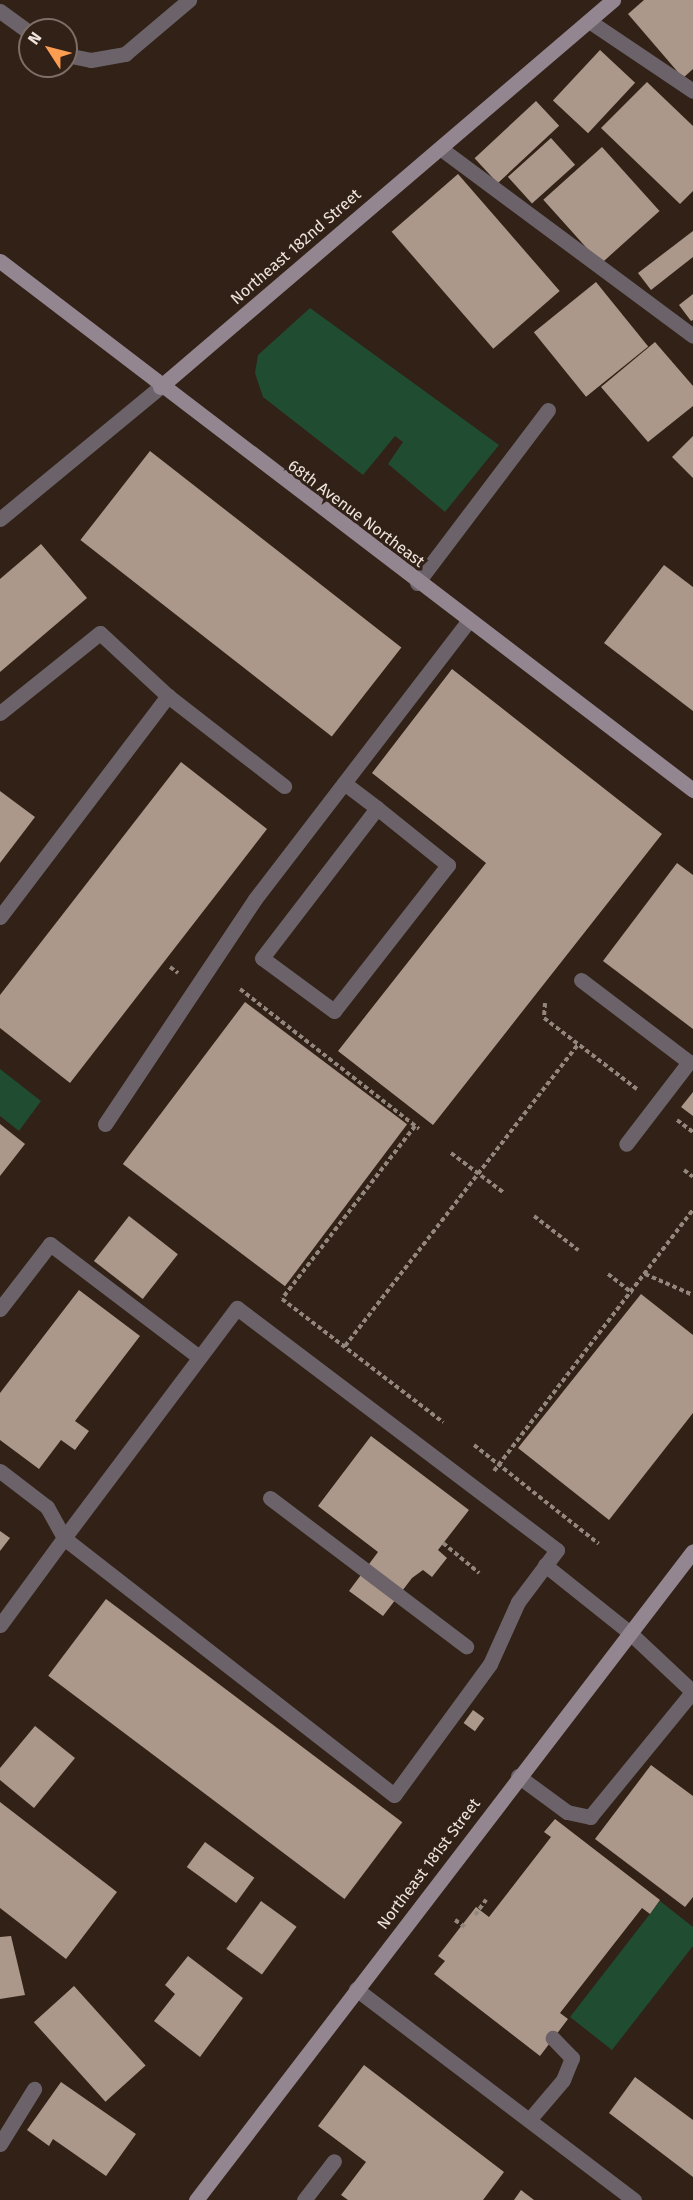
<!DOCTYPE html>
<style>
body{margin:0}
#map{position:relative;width:693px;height:2200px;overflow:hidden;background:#312116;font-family:"Fira Sans",sans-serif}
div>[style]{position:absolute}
.green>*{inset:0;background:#204c31}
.building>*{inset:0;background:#ac988a;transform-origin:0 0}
.path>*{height:4px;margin-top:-2px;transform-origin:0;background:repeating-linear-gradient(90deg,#93867d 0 4.5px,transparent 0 7.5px)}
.lane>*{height:15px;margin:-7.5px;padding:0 7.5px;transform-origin:7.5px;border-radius:7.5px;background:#6b6369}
.street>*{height:15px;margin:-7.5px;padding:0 7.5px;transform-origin:7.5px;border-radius:7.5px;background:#6b6369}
.secondary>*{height:15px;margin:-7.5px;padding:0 7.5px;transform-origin:7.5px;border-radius:7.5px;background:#938690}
span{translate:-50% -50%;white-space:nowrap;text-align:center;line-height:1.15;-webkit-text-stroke:6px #312116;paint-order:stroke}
.street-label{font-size:16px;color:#efe4dd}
.north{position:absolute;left:18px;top:18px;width:60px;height:60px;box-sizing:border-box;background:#312116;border:2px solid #7d6f66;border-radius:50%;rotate:306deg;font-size:16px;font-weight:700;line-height:24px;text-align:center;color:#efe4dd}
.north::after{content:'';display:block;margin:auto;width:21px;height:27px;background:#fc9d52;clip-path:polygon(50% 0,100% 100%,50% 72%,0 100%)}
</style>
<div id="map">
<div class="green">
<i style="clip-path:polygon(310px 308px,499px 445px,445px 512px,388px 464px,403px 442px,395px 436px,363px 475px,263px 397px,255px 373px,258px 355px)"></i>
<i style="clip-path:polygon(0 1069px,41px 1101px,19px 1131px,0 1116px)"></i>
<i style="clip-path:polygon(660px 1901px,693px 1927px,693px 1946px,612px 2050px,570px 2017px)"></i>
</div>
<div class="building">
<i style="clip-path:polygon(644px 0,693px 0,693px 69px,683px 78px,628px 14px)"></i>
<i style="left:600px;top:50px;width:48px;height:69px;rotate:43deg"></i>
<i style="clip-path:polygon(647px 82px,693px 126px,693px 191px,680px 204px,601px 128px)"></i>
<i style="left:536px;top:101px;width:34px;height:84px;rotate:47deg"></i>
<i style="left:551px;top:138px;width:36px;height:58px;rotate:48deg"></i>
<i style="left:602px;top:147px;width:86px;height:79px;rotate:48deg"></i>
<i style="left:458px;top:174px;width:155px;height:88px;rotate:49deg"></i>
<i style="clip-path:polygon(693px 231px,693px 257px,651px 290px,638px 273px)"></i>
<i style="left:596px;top:282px;width:83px;height:80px;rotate:51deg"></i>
<i style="clip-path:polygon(693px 294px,693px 320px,691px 321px,679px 305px)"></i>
<i style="clip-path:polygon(655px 342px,693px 386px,693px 406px,648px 442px,601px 387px)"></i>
<i style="clip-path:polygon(693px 436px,693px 478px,672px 457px)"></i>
<i style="left:150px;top:451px;width:319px;height:113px;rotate:38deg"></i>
<i style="clip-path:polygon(41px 544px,87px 598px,0 672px,0 579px)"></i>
<i style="clip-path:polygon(664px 565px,693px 587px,693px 711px,604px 643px)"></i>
<i style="clip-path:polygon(452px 669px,662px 834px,433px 1125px,338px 1051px,486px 863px,372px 773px)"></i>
<i style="clip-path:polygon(181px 762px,267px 829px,70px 1083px,0 1028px,0 995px)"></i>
<i style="clip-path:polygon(0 791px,35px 817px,0 863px)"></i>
<i style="clip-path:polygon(677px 863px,693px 875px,693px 1029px,603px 961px)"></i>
<i style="left:245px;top:1002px;width:203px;height:203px;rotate:37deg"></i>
<i style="clip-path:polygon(693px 1092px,693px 1116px,681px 1107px)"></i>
<i style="clip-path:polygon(0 1124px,25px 1144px,0 1176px)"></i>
<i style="left:129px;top:1216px;width:62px;height:57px;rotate:38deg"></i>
<i style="clip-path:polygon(79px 1290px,140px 1336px,75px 1421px,89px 1431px,75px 1450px,61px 1440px,39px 1469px,0 1440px,0 1393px)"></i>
<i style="clip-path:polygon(641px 1294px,693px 1335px,693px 1413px,609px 1520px,518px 1448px)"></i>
<i style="clip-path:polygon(371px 1436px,469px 1510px,438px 1550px,447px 1558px,432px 1577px,423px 1570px,412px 1578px,383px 1616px,349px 1591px,378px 1552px,318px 1506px)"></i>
<i style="clip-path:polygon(0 1531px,10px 1538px,0 1551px)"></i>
<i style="left:106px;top:1599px;width:371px;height:96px;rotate:37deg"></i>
<i style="left:473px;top:1710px;width:14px;height:16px;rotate:36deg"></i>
<i style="clip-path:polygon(35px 1726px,75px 1758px,34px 1808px,0 1780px,0 1768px)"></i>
<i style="clip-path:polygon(651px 1765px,693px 1796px,693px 1897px,685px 1907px,595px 1839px)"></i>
<i style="clip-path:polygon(0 1802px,117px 1892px,66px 1959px,0 1908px)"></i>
<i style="clip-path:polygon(555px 1819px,660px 1900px,650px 1914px,642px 1908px,560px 2013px,568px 2019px,540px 2056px,434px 1974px,445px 1961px,438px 1956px,476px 1907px,489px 1917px,551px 1837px,544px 1832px)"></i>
<i style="left:205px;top:1842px;width:61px;height:31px;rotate:36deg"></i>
<i style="left:261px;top:1901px;width:44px;height:59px;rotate:36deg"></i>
<i style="clip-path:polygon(11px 1936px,25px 1995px,0 1999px,0 1937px)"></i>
<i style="clip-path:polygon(188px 1956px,243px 1998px,200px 2057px,154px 2021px,175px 1994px,165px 1985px)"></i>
<i style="left:74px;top:1986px;width:107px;height:54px;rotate:48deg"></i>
<i style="clip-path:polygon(364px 2065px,504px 2172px,483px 2200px,348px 2200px,341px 2195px,366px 2162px,318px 2126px)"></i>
<i style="clip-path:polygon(635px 2077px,693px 2120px,693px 2177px,609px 2113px)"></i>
<i style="clip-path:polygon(61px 2082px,136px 2134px,106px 2176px,53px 2139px,49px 2146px,27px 2130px)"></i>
<i style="clip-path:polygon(521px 2190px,534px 2200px,514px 2200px)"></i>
</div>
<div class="path">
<i style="left:170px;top:967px;width:10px;rotate:37deg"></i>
<i style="left:240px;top:989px;width:227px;rotate:38deg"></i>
<i style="left:545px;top:1003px;width:15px;rotate:94deg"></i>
<i style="left:544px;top:1018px;width:117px;rotate:37.4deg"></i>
<i style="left:677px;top:1120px;width:20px;rotate:37deg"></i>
<i style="left:415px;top:1126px;width:218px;rotate:127.6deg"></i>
<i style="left:282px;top:1299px;width:203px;rotate:37.4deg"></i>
<i style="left:451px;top:1153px;width:65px;rotate:36.9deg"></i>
<i style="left:684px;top:1170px;width:11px;rotate:38deg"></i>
<i style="left:534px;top:1216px;width:56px;rotate:37.7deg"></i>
<i style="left:608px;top:1274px;width:31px;rotate:38deg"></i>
<i style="left:645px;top:1274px;width:52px;rotate:23.6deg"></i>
<i style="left:345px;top:1346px;width:381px;rotate:-52.3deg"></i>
<i style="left:474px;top:1445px;width:159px;rotate:38.4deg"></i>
<i style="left:494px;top:1471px;width:328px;rotate:-52.7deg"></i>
<i style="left:443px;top:1543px;width:47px;rotate:39.8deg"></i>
<i style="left:475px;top:1915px;width:19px;rotate:-54deg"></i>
<i style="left:455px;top:1920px;width:12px;rotate:35deg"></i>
</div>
<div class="lane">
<i style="left:0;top:11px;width:37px;rotate:36deg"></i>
<i style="left:589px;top:21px;width:125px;rotate:33.9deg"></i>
<i style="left:66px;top:55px;width:25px;rotate:11deg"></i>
<i style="left:91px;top:60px;width:35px;rotate:-10deg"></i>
<i style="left:125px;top:54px;width:84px;rotate:-40.2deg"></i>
<i style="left:440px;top:148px;width:315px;rotate:36.6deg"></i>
<i style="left:417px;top:583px;width:217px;rotate:-52.9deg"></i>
<i style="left:0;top:713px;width:128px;rotate:-38.7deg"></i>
<i style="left:100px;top:633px;width:93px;rotate:42.8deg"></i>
<i style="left:344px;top:783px;width:41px;rotate:37.1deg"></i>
<i style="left:377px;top:808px;width:91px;rotate:38.8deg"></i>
<i style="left:448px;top:865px;width:185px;rotate:128deg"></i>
<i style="left:334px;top:1011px;width:89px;rotate:-143.6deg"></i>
<i style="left:262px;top:958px;width:189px;rotate:-52.5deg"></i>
<i style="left:0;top:917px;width:278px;rotate:-52.8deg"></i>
<i style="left:168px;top:696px;width:147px;rotate:37.8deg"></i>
<i style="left:581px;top:980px;width:136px;rotate:37.2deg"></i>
<i style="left:689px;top:1062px;width:103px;rotate:127.5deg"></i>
<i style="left:105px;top:1124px;width:270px;rotate:-56.3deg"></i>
<i style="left:255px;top:899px;width:350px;rotate:-52.5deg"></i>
<i style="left:237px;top:1308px;width:401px;rotate:37.1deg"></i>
<i style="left:557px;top:1550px;width:65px;rotate:126.9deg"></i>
<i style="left:518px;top:1602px;width:68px;rotate:114.3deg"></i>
<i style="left:490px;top:1664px;width:162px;rotate:126.2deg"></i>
<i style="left:394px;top:1795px;width:418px;rotate:-142.1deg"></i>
<i style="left:64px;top:1538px;width:288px;rotate:-53.1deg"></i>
<i style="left:0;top:1309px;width:82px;rotate:-52.4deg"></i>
<i style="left:50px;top:1244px;width:187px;rotate:37.2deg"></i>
<i style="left:0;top:1471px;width:59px;rotate:37.5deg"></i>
<i style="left:47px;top:1507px;width:35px;rotate:61deg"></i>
<i style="left:64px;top:1538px;width:108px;rotate:126.3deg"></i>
<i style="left:270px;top:1498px;width:246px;rotate:37.1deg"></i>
<i style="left:545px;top:1565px;width:107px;rotate:38.6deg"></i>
<i style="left:518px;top:1776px;width:61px;rotate:36.3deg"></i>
<i style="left:567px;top:1812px;width:24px;rotate:12deg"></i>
<i style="left:590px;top:1817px;width:163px;rotate:-50.7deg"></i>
<i style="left:356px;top:1989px;width:349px;rotate:37.2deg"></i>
<i style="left:529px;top:2120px;width:52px;rotate:-49.6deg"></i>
<i style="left:563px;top:2080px;width:24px;rotate:-68deg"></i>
<i style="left:572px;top:2058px;width:28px;rotate:-134deg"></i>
<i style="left:0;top:2144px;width:65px;rotate:-58.3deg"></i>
<i style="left:304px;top:2200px;width:49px;rotate:-52.4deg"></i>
</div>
<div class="street">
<i style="left:0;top:519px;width:207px;rotate:-39.5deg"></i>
<i style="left:629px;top:1632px;width:88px;rotate:43.2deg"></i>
</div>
<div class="secondary">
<i style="left:0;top:261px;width:872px;rotate:37.36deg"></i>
<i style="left:160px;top:387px;width:596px;rotate:-40.51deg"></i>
<i style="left:196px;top:2200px;width:817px;rotate:-52.56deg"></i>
</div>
<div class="street-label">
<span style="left:296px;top:247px;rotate:-41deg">Northeast 182nd Street</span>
<span style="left:356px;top:514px;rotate:37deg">68th Avenue Northeast</span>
<span style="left:429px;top:1864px;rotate:-53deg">Northeast 181st Street</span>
</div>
<div class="north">N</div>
</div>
